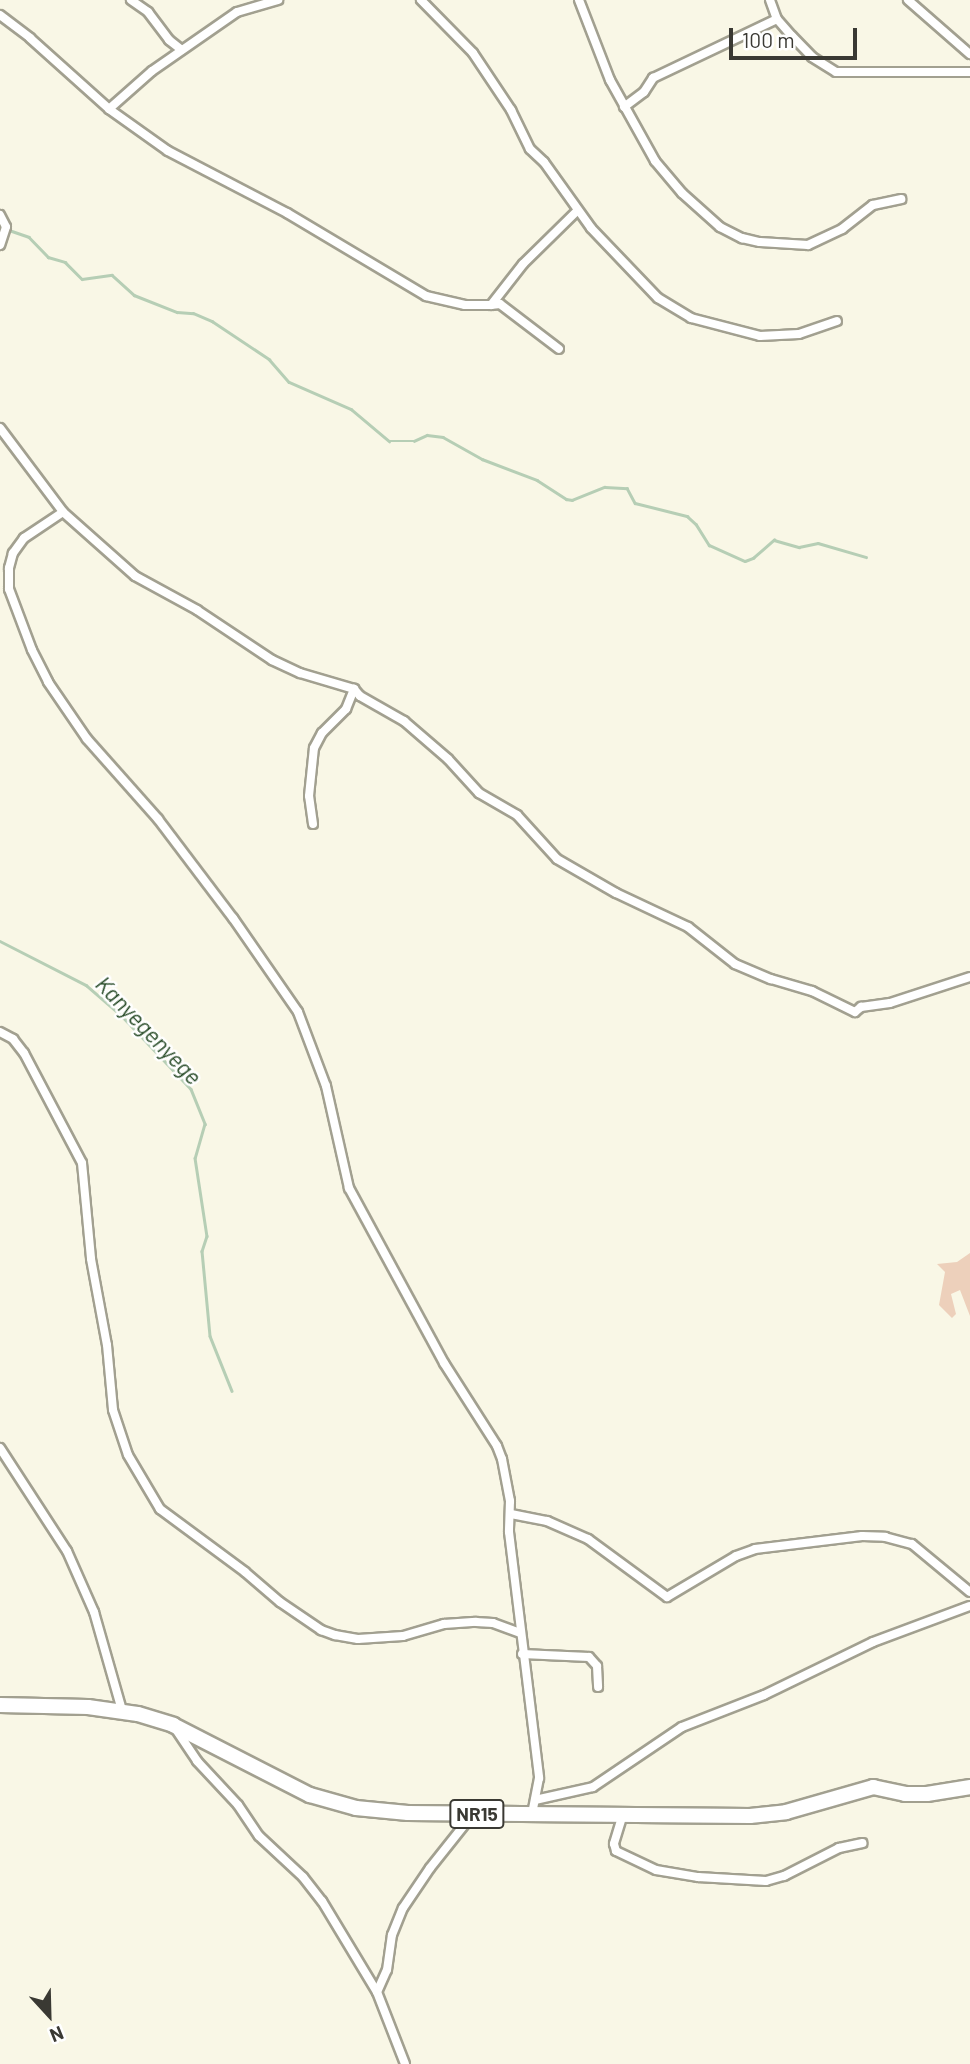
<!DOCTYPE html>
<style>
body{margin:0}
#map{position:relative;width:970px;height:2064px;overflow:hidden;background:#f9f7e6;font-family:Barlow,sans-serif}
div>[style]{position:absolute}
.green>*{inset:0;background:#edd0bb}
.stream>*{height:2.5px;margin:-1.25px;padding:0 1.25px;transform-origin:1.25px;border-radius:1.25px;background:#b6ceb5}
.roads{filter:drop-shadow(2px 0 #a2a090) drop-shadow(-2px 0 #a2a090) drop-shadow(0 2px #a2a090) drop-shadow(0 -2px #a2a090)}
.minor>*{height:8px;margin:-4px;padding:0 4px;transform-origin:4px;border-radius:4px;background:#fff}
.trunk>*{height:14px;margin:-7px;padding:0 7px;transform-origin:7px;border-radius:7px;background:#fff}
span{translate:-50% -50%;white-space:nowrap;text-align:center;line-height:1.15;-webkit-text-stroke:5px #fff;paint-order:stroke}
.shield-label span{padding:2px 5px;background:#fff;border:2px solid;border-radius:5px;-webkit-text-stroke-width:0}
.shield-label{font-size:19px;color:#3a3933;font-weight:700}
.water-label{font-size:23px;color:#244824;font-style:italic}
.north{position:absolute;left:14px;top:1980px;width:70px;height:70px;-webkit-text-stroke:5px #fff;paint-order:stroke;rotate:158deg;font-size:19px;font-weight:700;line-height:28px;text-align:center;color:#3a3933}
.north::after{content:'';display:block;margin:auto;width:24px;height:32px;background:#3a3933;clip-path:polygon(50% 0,100% 100%,50% 72%,0 100%)}
.scale{position:absolute;left:729px;top:28px;width:128px;height:32px;box-sizing:border-box;border:4px solid #3a3933;border-top:0;padding-left:9px;font-size:21px;line-height:24px;white-space:nowrap;color:#3a3933;-webkit-text-stroke:5px #fff;paint-order:stroke}
</style>
<div id="map">
<div class="green">
<i style="clip-path:polygon(970px 1253px,970px 1316px,960px 1290px,951px 1294px,956px 1314px,952px 1318px,939px 1305px,945px 1272px,937px 1264px,957px 1262px)"></i>
</div>
<div class="stream">
<i style="left:0;top:228px;width:1px"></i>
<i style="left:9px;top:230px;width:21px;rotate:19deg"></i>
<i style="left:29px;top:237px;width:28px;rotate:46deg"></i>
<i style="left:48px;top:257px;width:18px;rotate:16deg"></i>
<i style="left:65px;top:262px;width:24px;rotate:45deg"></i>
<i style="left:82px;top:279px;width:30px;rotate:-8deg"></i>
<i style="left:112px;top:275px;width:30px;rotate:42deg"></i>
<i style="left:134px;top:295px;width:46px;rotate:21.6deg"></i>
<i style="left:177px;top:312px;width:16px;rotate:4deg"></i>
<i style="left:193px;top:313px;width:21px;rotate:23deg"></i>
<i style="left:212px;top:321px;width:69px;rotate:33.7deg"></i>
<i style="left:269px;top:359px;width:30px;rotate:49deg"></i>
<i style="left:289px;top:382px;width:68px;rotate:23.5deg"></i>
<i style="left:351px;top:409px;width:50px;rotate:40.1deg"></i>
<i style="left:389px;top:441px;width:25px"></i>
<i style="left:414px;top:441px;width:14px;rotate:-25deg"></i>
<i style="left:427px;top:435px;width:16px;rotate:7deg"></i>
<i style="left:443px;top:437px;width:45px;rotate:29.4deg"></i>
<i style="left:482px;top:459px;width:59px;rotate:20.9deg"></i>
<i style="left:537px;top:480px;width:35px;rotate:33deg"></i>
<i style="left:566px;top:499px;width:6px;rotate:9deg"></i>
<i style="left:572px;top:500px;width:35px;rotate:-22deg"></i>
<i style="left:605px;top:487px;width:22px;rotate:3deg"></i>
<i style="left:627px;top:488px;width:17px;rotate:62deg"></i>
<i style="left:635px;top:503px;width:54px;rotate:14deg"></i>
<i style="left:687px;top:516px;width:12px;rotate:42deg"></i>
<i style="left:696px;top:524px;width:25px;rotate:58deg"></i>
<i style="left:709px;top:545px;width:39px;rotate:24deg"></i>
<i style="left:745px;top:561px;width:9px;rotate:-21deg"></i>
<i style="left:753px;top:558px;width:28px;rotate:-41deg"></i>
<i style="left:774px;top:540px;width:26px;rotate:16deg"></i>
<i style="left:799px;top:547px;width:19px;rotate:-12deg"></i>
<i style="left:818px;top:543px;width:50px;rotate:16.3deg"></i>
<i style="left:0;top:941px;width:97px;rotate:27.1deg"></i>
<i style="left:86px;top:985px;width:48px;rotate:40.7deg"></i>
<i style="left:122px;top:1016px;width:100px;rotate:46.6deg"></i>
<i style="left:191px;top:1089px;width:38px;rotate:68deg"></i>
<i style="left:205px;top:1124px;width:35px;rotate:106deg"></i>
<i style="left:195px;top:1158px;width:79px;rotate:81.3deg"></i>
<i style="left:207px;top:1236px;width:16px;rotate:108deg"></i>
<i style="left:202px;top:1251px;width:85px;rotate:84.6deg"></i>
<i style="left:210px;top:1336px;width:59px;rotate:68.2deg"></i>
</div>
<div class="roads">
<div class="minor">
<i style="left:131px;top:0;width:21px;rotate:35deg"></i>
<i style="left:148px;top:12px;width:35px;rotate:53deg"></i>
<i style="left:169px;top:40px;width:16px;rotate:38deg"></i>
<i style="left:421px;top:0;width:74px;rotate:45.5deg"></i>
<i style="left:473px;top:53px;width:69px;rotate:56.3deg"></i>
<i style="left:511px;top:110px;width:43px;rotate:64deg"></i>
<i style="left:530px;top:149px;width:19px;rotate:43deg"></i>
<i style="left:544px;top:162px;width:81px;rotate:54.5deg"></i>
<i style="left:591px;top:228px;width:97px;rotate:46.3deg"></i>
<i style="left:658px;top:298px;width:39px;rotate:31deg"></i>
<i style="left:691px;top:318px;width:71px;rotate:14.6deg"></i>
<i style="left:760px;top:336px;width:39px;rotate:-3deg"></i>
<i style="left:799px;top:334px;width:40px;rotate:-18.9deg"></i>
<i style="left:579px;top:0;width:86px;rotate:68.8deg"></i>
<i style="left:610px;top:80px;width:93px;rotate:60.9deg"></i>
<i style="left:655px;top:161px;width:42px;rotate:49.8deg"></i>
<i style="left:682px;top:193px;width:51px;rotate:41.8deg"></i>
<i style="left:720px;top:227px;width:25px;rotate:27deg"></i>
<i style="left:742px;top:238px;width:18px;rotate:13deg"></i>
<i style="left:760px;top:242px;width:48px;rotate:3.6deg"></i>
<i style="left:808px;top:245px;width:38px;rotate:-25deg"></i>
<i style="left:842px;top:229px;width:39px;rotate:-38deg"></i>
<i style="left:873px;top:205px;width:29px;rotate:-12deg"></i>
<i style="left:770px;top:0;width:20px;rotate:70deg"></i>
<i style="left:777px;top:19px;width:23px;rotate:49deg"></i>
<i style="left:792px;top:36px;width:29px;rotate:46deg"></i>
<i style="left:812px;top:57px;width:28px;rotate:32deg"></i>
<i style="left:836px;top:72px;width:134px"></i>
<i style="left:908px;top:0;width:82px;rotate:41.1deg"></i>
<i style="left:0;top:15px;width:38px;rotate:37deg"></i>
<i style="left:30px;top:38px;width:106px;rotate:41.9deg"></i>
<i style="left:109px;top:109px;width:72px;rotate:35.4deg"></i>
<i style="left:168px;top:151px;width:134px;rotate:27.5deg"></i>
<i style="left:287px;top:213px;width:162px;rotate:30.8deg"></i>
<i style="left:426px;top:296px;width:40px;rotate:13deg"></i>
<i style="left:465px;top:305px;width:26px"></i>
<i style="left:491px;top:305px;width:52px;rotate:-52deg"></i>
<i style="left:523px;top:264px;width:76px;rotate:-44.5deg"></i>
<i style="left:624px;top:107px;width:25px;rotate:-37deg"></i>
<i style="left:644px;top:92px;width:17px;rotate:-57deg"></i>
<i style="left:653px;top:78px;width:137px;rotate:-25.4deg"></i>
<i style="left:109px;top:109px;width:57px;rotate:-41.5deg"></i>
<i style="left:152px;top:71px;width:103px;rotate:-34.8deg"></i>
<i style="left:237px;top:12px;width:43px;rotate:-16.3deg"></i>
<i style="left:0;top:215px;width:13px;rotate:63deg"></i>
<i style="left:6px;top:227px;width:19px;rotate:108deg"></i>
<i style="left:491px;top:305px;width:9px;rotate:-6deg"></i>
<i style="left:500px;top:304px;width:74px;rotate:37.3deg"></i>
<i style="left:0;top:428px;width:105px;rotate:53.1deg"></i>
<i style="left:63px;top:512px;width:96px;rotate:41.6deg"></i>
<i style="left:135px;top:576px;width:71px;rotate:28.7deg"></i>
<i style="left:197px;top:610px;width:90px;rotate:33.7deg"></i>
<i style="left:272px;top:660px;width:31px;rotate:25deg"></i>
<i style="left:300px;top:673px;width:56px;rotate:16.5deg"></i>
<i style="left:354px;top:689px;width:9px;rotate:49deg"></i>
<i style="left:360px;top:696px;width:51px;rotate:29.6deg"></i>
<i style="left:404px;top:721px;width:58px;rotate:40.8deg"></i>
<i style="left:448px;top:759px;width:46px;rotate:47.6deg"></i>
<i style="left:479px;top:793px;width:44px;rotate:30.1deg"></i>
<i style="left:517px;top:815px;width:59px;rotate:47.7deg"></i>
<i style="left:557px;top:859px;width:68px;rotate:30deg"></i>
<i style="left:616px;top:893px;width:80px;rotate:25.3deg"></i>
<i style="left:688px;top:927px;width:60px;rotate:38.2deg"></i>
<i style="left:735px;top:964px;width:39px;rotate:23deg"></i>
<i style="left:771px;top:979px;width:43px;rotate:16.3deg"></i>
<i style="left:812px;top:991px;width:48px;rotate:26deg"></i>
<i style="left:855px;top:1012px;width:8px;rotate:-40deg"></i>
<i style="left:861px;top:1007px;width:29px;rotate:-8deg"></i>
<i style="left:890px;top:1003px;width:84px;rotate:-18deg"></i>
<i style="left:63px;top:512px;width:47px;rotate:146.3deg"></i>
<i style="left:24px;top:538px;width:19px;rotate:126deg"></i>
<i style="left:13px;top:553px;width:16px;rotate:105deg"></i>
<i style="left:9px;top:568px;width:21px;rotate:90deg"></i>
<i style="left:9px;top:589px;width:65px;rotate:69.3deg"></i>
<i style="left:32px;top:650px;width:36px;rotate:63deg"></i>
<i style="left:48px;top:682px;width:69px;rotate:55.6deg"></i>
<i style="left:87px;top:739px;width:107px;rotate:48.4deg"></i>
<i style="left:158px;top:819px;width:124px;rotate:52.9deg"></i>
<i style="left:233px;top:918px;width:114px;rotate:55.3deg"></i>
<i style="left:298px;top:1012px;width:79px;rotate:69.3deg"></i>
<i style="left:326px;top:1086px;width:105px;rotate:77.3deg"></i>
<i style="left:349px;top:1188px;width:199px;rotate:61.5deg"></i>
<i style="left:444px;top:1363px;width:98px;rotate:57.4deg"></i>
<i style="left:497px;top:1446px;width:14px;rotate:69deg"></i>
<i style="left:502px;top:1459px;width:43px;rotate:79.2deg"></i>
<i style="left:510px;top:1501px;width:31px;rotate:92deg"></i>
<i style="left:509px;top:1532px;width:248px;rotate:83deg"></i>
<i style="left:539px;top:1778px;width:37px;rotate:101deg"></i>
<i style="left:313px;top:824px;width:28px;rotate:-98deg"></i>
<i style="left:309px;top:796px;width:48px;rotate:-84.1deg"></i>
<i style="left:314px;top:748px;width:17px;rotate:-62deg"></i>
<i style="left:322px;top:733px;width:34px;rotate:-45deg"></i>
<i style="left:346px;top:709px;width:22px;rotate:-68deg"></i>
<i style="left:0;top:1032px;width:15px;rotate:28deg"></i>
<i style="left:13px;top:1039px;width:18px;rotate:52deg"></i>
<i style="left:24px;top:1053px;width:124px;rotate:62.2deg"></i>
<i style="left:82px;top:1163px;width:96px;rotate:84.6deg"></i>
<i style="left:91px;top:1259px;width:87px;rotate:79.5deg"></i>
<i style="left:107px;top:1345px;width:65px;rotate:84.7deg"></i>
<i style="left:113px;top:1410px;width:47px;rotate:71.6deg"></i>
<i style="left:128px;top:1455px;width:63px;rotate:59.3deg"></i>
<i style="left:160px;top:1509px;width:106px;rotate:36.5deg"></i>
<i style="left:245px;top:1572px;width:46px;rotate:40.6deg"></i>
<i style="left:280px;top:1602px;width:50px;rotate:34.3deg"></i>
<i style="left:321px;top:1630px;width:15px;rotate:20deg"></i>
<i style="left:335px;top:1635px;width:23px;rotate:10deg"></i>
<i style="left:358px;top:1639px;width:45px;rotate:-3.8deg"></i>
<i style="left:403px;top:1636px;width:43px;rotate:-16.3deg"></i>
<i style="left:444px;top:1624px;width:32px;rotate:-4deg"></i>
<i style="left:476px;top:1622px;width:17px;rotate:3deg"></i>
<i style="left:493px;top:1623px;width:29px;rotate:20deg"></i>
<i style="left:0;top:1448px;width:123px;rotate:57deg"></i>
<i style="left:67px;top:1551px;width:67px;rotate:66.1deg"></i>
<i style="left:94px;top:1612px;width:102px;rotate:74.1deg"></i>
<i style="left:511px;top:1514px;width:37px;rotate:11deg"></i>
<i style="left:547px;top:1521px;width:45px;rotate:23.7deg"></i>
<i style="left:588px;top:1539px;width:98px;rotate:36.3deg"></i>
<i style="left:667px;top:1597px;width:80px;rotate:-30.7deg"></i>
<i style="left:736px;top:1556px;width:20px;rotate:-20deg"></i>
<i style="left:755px;top:1549px;width:108px;rotate:-6.9deg"></i>
<i style="left:862px;top:1536px;width:23px;rotate:2deg"></i>
<i style="left:885px;top:1537px;width:28px;rotate:15deg"></i>
<i style="left:912px;top:1544px;width:75px;rotate:39.6deg"></i>
<i style="left:522px;top:1654px;width:67px;rotate:2.6deg"></i>
<i style="left:589px;top:1657px;width:12px;rotate:48deg"></i>
<i style="left:597px;top:1666px;width:21px;rotate:87deg"></i>
<i style="left:175px;top:1728px;width:40px;rotate:56deg"></i>
<i style="left:197px;top:1761px;width:60px;rotate:47deg"></i>
<i style="left:238px;top:1805px;width:37px;rotate:56deg"></i>
<i style="left:259px;top:1836px;width:60px;rotate:43deg"></i>
<i style="left:303px;top:1877px;width:31px;rotate:52deg"></i>
<i style="left:322px;top:1901px;width:106px;rotate:58.9deg"></i>
<i style="left:377px;top:1992px;width:77px;rotate:68.7deg"></i>
<i style="left:535px;top:1800px;width:59px;rotate:-12.6deg"></i>
<i style="left:593px;top:1787px;width:107px;rotate:-34deg"></i>
<i style="left:682px;top:1727px;width:88px;rotate:-21.3deg"></i>
<i style="left:764px;top:1695px;width:121px;rotate:-25.9deg"></i>
<i style="left:873px;top:1642px;width:103px;rotate:-20.4deg"></i>
<i style="left:623px;top:1814px;width:31px;rotate:107deg"></i>
<i style="left:614px;top:1844px;width:7px;rotate:74deg"></i>
<i style="left:616px;top:1851px;width:44px;rotate:25.4deg"></i>
<i style="left:656px;top:1870px;width:43px;rotate:9.5deg"></i>
<i style="left:698px;top:1877px;width:68px;rotate:3.4deg"></i>
<i style="left:766px;top:1881px;width:19px;rotate:-16deg"></i>
<i style="left:784px;top:1876px;width:62px;rotate:-27deg"></i>
<i style="left:839px;top:1848px;width:24px;rotate:-12deg"></i>
<i style="left:377px;top:1992px;width:24px;rotate:-66deg"></i>
<i style="left:387px;top:1970px;width:35px;rotate:-82deg"></i>
<i style="left:392px;top:1935px;width:29px;rotate:-68deg"></i>
<i style="left:403px;top:1908px;width:48px;rotate:-56deg"></i>
<i style="left:430px;top:1868px;width:69px;rotate:-51.5deg"></i>
</div>
<div class="trunk">
<i style="left:0;top:1705px;width:88px;rotate:1.3deg"></i>
<i style="left:88px;top:1707px;width:50px;rotate:8deg"></i>
<i style="left:138px;top:1714px;width:37px;rotate:17deg"></i>
<i style="left:173px;top:1725px;width:154px;rotate:27.1deg"></i>
<i style="left:310px;top:1795px;width:48px;rotate:15.8deg"></i>
<i style="left:356px;top:1808px;width:52px;rotate:5.5deg"></i>
<i style="left:408px;top:1813px;width:342px;rotate:0.5deg"></i>
<i style="left:750px;top:1816px;width:36px;rotate:-6deg"></i>
<i style="left:786px;top:1812px;width:91px;rotate:-16deg"></i>
<i style="left:873px;top:1787px;width:33px;rotate:12deg"></i>
<i style="left:905px;top:1794px;width:22px"></i>
<i style="left:927px;top:1794px;width:44px;rotate:-9.2deg"></i>
</div>
</div>
<div class="shield-label">
<span style="left:477px;top:1814px">NR15</span>
</div>
<div class="water-label">
<span style="left:149px;top:1030px;rotate:46deg">Kanyegenyege</span>
</div>
<div class="north">N</div>
<div class="scale">100 m</div>
</div>
